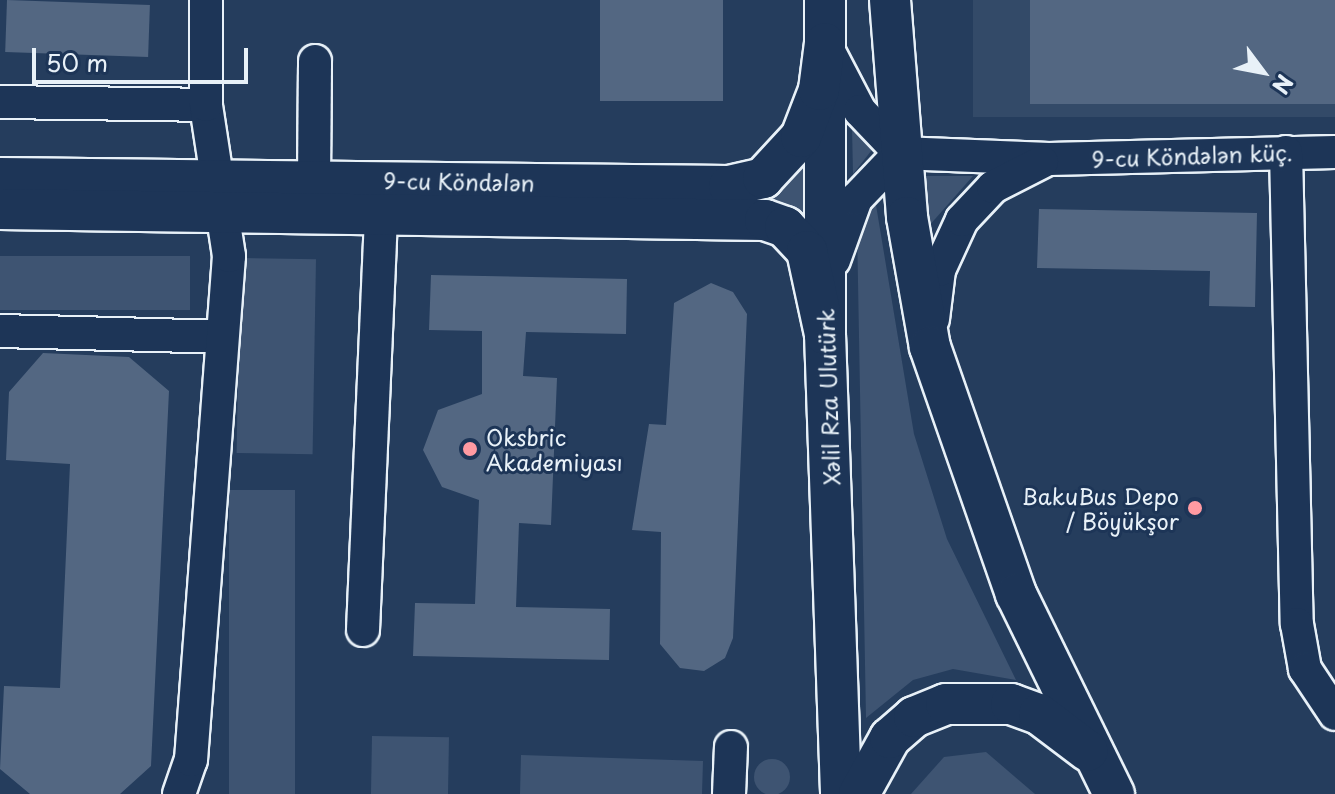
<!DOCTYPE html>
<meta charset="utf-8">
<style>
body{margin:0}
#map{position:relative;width:1335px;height:794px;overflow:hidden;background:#253d5d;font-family:"Playpen Sans",sans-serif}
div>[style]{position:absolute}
.built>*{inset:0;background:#334a68;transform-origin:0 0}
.green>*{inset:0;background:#3e5472;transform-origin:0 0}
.round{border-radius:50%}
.building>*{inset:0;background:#536782;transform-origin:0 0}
.roads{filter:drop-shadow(2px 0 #e8f1f8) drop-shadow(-2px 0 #e8f1f8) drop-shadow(0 2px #e8f1f8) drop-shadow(0 -2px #e8f1f8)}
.minor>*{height:32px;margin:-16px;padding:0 16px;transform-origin:16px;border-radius:16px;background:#1d3557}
.major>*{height:40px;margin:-20px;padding:0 20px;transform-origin:20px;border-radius:20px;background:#1d3557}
.dots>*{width:22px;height:22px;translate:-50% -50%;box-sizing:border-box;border:4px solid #1d3557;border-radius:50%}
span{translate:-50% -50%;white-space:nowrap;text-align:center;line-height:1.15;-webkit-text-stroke:6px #1d3557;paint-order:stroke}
.street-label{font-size:22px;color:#e8f1f8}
.poi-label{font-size:22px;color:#e8f1f8}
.left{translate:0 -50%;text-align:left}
.right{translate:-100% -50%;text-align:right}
.north{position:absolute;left:1223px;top:32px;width:80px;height:80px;-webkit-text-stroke:6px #1d3557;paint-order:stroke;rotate:122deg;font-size:22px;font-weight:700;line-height:32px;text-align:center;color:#e8f1f8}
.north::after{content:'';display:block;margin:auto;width:28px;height:36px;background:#e8f1f8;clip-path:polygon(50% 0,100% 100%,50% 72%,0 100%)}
.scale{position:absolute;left:32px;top:48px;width:216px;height:36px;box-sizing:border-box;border:4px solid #e8f1f8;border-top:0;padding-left:10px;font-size:24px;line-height:28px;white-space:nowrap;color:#e8f1f8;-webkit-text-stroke:6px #1d3557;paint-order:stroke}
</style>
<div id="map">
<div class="built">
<i style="left:973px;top:0;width:362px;height:117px"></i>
</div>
<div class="green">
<i style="clip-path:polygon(852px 127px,875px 146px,853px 174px)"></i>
<i style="clip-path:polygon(808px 160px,809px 226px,767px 198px)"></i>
<i style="clip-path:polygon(924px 176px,973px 176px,928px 227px)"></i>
<i style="clip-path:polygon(876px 205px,914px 434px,947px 539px,1016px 680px,953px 669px,913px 680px,866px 718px,857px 227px)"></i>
<i style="left:0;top:256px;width:190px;height:54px"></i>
<i style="left:240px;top:258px;width:76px;height:195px;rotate:1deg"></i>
<i style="left:229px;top:490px;width:66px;height:304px"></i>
<i style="left:372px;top:736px;width:77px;height:58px;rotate:1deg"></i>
<i style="clip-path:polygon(986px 752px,1035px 794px,911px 794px,944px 757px)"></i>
<i style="clip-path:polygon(521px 755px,703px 761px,702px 794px,520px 794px)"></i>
<i class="round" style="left:754px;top:759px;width:36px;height:36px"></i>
</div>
<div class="building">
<i style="left:7px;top:0;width:143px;height:52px;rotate:2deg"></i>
<i style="left:600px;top:0;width:123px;height:101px"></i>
<i style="left:1030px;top:0;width:305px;height:104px"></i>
<i style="clip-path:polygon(1039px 209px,1257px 213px,1255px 307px,1209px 306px,1210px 271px,1037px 268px)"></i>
<i style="clip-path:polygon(431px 275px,627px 279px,626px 334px,526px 332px,523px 376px,557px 378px,551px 525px,519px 523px,516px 607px,610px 609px,609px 660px,413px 656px,415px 603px,475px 604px,479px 500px,442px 487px,423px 450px,438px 410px,482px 394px,482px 331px,429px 330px)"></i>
<i style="clip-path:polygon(711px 283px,733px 292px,747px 314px,733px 638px,725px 658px,704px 671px,680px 668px,660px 644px,661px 532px,632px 530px,649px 424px,666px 425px,674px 303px)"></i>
<i style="clip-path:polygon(43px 353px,129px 357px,169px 391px,151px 766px,120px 794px,30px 794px,0 769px,4px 686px,60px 688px,70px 464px,6px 460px,9px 392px)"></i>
</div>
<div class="roads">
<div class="minor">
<i style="left:827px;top:48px;width:71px;rotate:62.4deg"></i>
<i style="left:860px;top:111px;width:58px;rotate:46.4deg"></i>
<i style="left:900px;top:153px;width:149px;rotate:2.3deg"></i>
<i style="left:1049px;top:159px;width:286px;rotate:-1.4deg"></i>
<i style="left:0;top:102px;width:206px;rotate:0.8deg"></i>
<i style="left:1286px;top:152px;width:472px;rotate:88.7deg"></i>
<i style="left:1297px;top:624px;width:46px;rotate:79.9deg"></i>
<i style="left:1305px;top:669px;width:54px;rotate:56.3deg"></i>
<i style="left:314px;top:179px;width:118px;rotate:-89.5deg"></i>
<i style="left:834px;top:260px;width:65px;rotate:-70.2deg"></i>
<i style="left:856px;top:199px;width:64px;rotate:-46.3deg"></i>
<i style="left:933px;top:319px;width:49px;rotate:-83deg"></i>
<i style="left:939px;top:270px;width:55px;rotate:-65.3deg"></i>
<i style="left:962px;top:220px;width:45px;rotate:-46.8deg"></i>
<i style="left:993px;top:187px;width:55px;rotate:-27deg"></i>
<i style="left:0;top:331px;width:222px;rotate:1.5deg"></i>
<i style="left:363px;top:630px;width:418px;rotate:-87.5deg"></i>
<i style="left:179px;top:794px;width:36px;rotate:-71deg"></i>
<i style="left:191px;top:760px;width:505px;rotate:-85.69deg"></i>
<i style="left:229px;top:256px;width:153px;rotate:-98.7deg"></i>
<i style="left:206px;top:105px;width:105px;rotate:-90deg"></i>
<i style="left:729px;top:794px;width:47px;rotate:-87.6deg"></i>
</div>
<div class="major">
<i style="left:825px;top:0;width:334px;rotate:90deg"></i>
<i style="left:825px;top:334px;width:460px;rotate:88deg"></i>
<i style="left:890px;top:0;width:218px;rotate:85.5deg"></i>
<i style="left:907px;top:217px;width:132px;rotate:80deg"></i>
<i style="left:930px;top:347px;width:262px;rotate:70.8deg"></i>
<i style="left:1016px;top:594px;width:223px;rotate:63.9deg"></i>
<i style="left:0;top:178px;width:729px;rotate:0.63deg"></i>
<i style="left:729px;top:186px;width:35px;rotate:-13deg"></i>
<i style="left:763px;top:178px;width:56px;rotate:-47.2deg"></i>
<i style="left:801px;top:137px;width:50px;rotate:-69deg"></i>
<i style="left:819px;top:90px;width:47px;rotate:-82.7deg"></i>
<i style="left:0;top:209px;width:765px;rotate:0.82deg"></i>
<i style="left:765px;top:220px;width:21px;rotate:19deg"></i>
<i style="left:785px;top:227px;width:33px;rotate:47deg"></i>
<i style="left:807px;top:251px;width:85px;rotate:77.8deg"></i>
<i style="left:859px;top:794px;width:64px;rotate:-61deg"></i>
<i style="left:890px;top:738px;width:32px;rotate:-41deg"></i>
<i style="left:914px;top:717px;width:35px;rotate:-22deg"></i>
<i style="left:946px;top:704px;width:65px"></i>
<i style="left:1011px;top:704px;width:30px;rotate:20deg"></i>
<i style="left:1039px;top:714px;width:61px;rotate:37.1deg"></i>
</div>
</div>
<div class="dots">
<i style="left:470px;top:449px;background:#ff9aa2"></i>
<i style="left:1195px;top:508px;background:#ff9aa2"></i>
</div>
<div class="street-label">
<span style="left:1192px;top:155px;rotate:-2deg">9-cu Köndələn küç.</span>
<span style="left:459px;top:181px;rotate:1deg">9-cu Köndələn</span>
<span style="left:828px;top:397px;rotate:-92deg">Xəlil Rza Ulutürk</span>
</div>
<div class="poi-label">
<span class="left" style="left:486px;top:449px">Oksbric<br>Akademiyası</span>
<span class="right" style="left:1179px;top:508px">BakuBus Depo<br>/ Böyükşor</span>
</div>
<div class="north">N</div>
<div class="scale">50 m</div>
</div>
